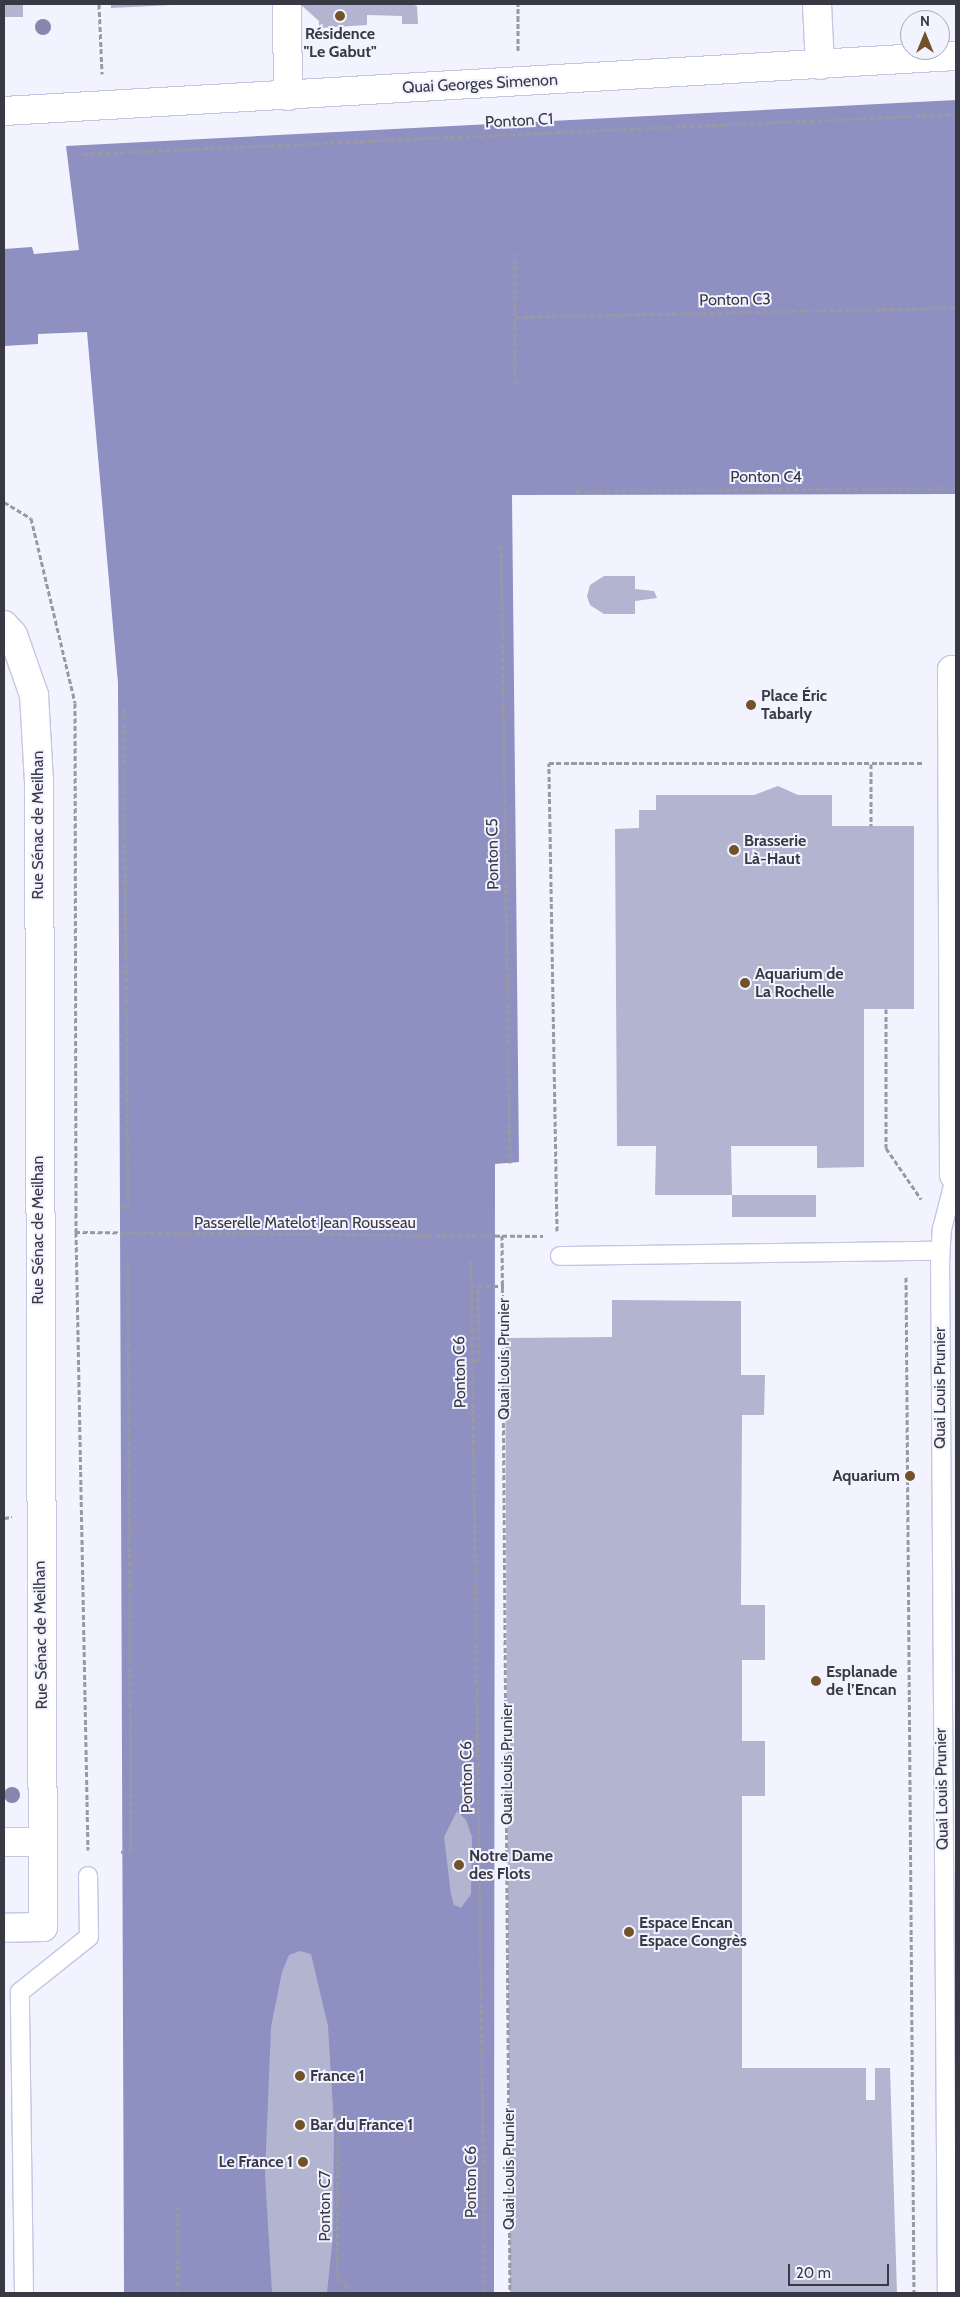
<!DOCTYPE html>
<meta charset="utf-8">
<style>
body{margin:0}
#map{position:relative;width:960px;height:2297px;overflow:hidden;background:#f2f3ff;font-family:Cabin,sans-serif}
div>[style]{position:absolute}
.water>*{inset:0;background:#8d90c0}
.building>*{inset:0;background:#b2b4d0;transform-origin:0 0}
.path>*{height:3px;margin-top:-1.5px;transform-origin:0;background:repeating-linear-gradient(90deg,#9899a5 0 5px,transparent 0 7.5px)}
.roads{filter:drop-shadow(1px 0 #c4c6e2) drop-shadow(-1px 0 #c4c6e2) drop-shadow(0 1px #c4c6e2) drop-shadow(0 -1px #c4c6e2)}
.lane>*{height:18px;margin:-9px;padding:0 9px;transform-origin:9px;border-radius:9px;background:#fff}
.street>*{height:28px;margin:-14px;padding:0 14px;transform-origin:14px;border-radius:14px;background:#fff}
.trees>*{width:16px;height:16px;margin:-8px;border-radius:50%;background:#8887ad}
.dots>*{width:14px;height:14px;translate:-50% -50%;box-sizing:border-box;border:2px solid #f2f3ff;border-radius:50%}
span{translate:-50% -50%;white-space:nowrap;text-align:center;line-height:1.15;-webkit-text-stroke:4px #f2f3ff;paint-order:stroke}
.poi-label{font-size:16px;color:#393945;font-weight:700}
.left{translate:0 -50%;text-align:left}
.right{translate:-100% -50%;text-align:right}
.street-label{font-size:16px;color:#393945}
.frame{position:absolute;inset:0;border:5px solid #393945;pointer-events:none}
.north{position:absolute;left:900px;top:10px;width:50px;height:50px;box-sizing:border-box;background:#f2f3ff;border:1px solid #a8a9b5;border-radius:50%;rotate:0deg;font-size:14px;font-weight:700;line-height:20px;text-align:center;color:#393945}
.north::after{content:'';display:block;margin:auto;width:18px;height:22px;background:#725228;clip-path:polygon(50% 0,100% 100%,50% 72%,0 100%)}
.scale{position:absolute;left:788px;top:2264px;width:101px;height:22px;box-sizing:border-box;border:2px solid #393945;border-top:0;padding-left:6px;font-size:15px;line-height:18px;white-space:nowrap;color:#393945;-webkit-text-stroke:4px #f2f3ff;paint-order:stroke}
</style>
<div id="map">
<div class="water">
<i style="clip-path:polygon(956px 100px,956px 494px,512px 495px,519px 1162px,495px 1164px,494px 2293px,124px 2293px,118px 683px,87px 332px,38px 334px,38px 344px,4px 346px,4px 249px,32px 247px,34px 254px,79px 250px,66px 146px)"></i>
</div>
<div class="building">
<i style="left:4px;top:4px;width:19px;height:13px"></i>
<i style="clip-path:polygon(111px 4px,172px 4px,172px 5px,111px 8px)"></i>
<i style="clip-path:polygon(300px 4px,411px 4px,417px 6px,418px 24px,402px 24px,402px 16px,367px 15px,367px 25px,319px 28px,319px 21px)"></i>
<i style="clip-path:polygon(604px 576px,635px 576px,635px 589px,654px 591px,657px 598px,635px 601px,635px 614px,604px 614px,590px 605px,587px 596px,590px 585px)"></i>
<i style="clip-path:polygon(778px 786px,798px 795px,832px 795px,832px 826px,914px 826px,914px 1009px,864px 1009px,864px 1167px,817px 1168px,817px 1146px,731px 1146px,732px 1195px,655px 1195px,656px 1146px,617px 1146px,615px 829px,639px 828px,639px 810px,656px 810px,656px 795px,754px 795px)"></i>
<i style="left:732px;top:1195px;width:84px;height:22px"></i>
<i style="clip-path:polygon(612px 1300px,741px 1301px,741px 1375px,765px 1375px,764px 1415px,742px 1415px,741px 1605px,765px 1605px,765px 1660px,742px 1660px,742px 1741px,765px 1741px,765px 1796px,742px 1796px,742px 2068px,866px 2068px,866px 2100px,875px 2100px,875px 2068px,890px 2068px,897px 2293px,510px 2293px,505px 1338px,612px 1337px)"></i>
<i style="clip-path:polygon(457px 1811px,466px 1820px,472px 1837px,471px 1894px,461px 1908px,454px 1905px,451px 1895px,444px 1837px)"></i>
<i style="clip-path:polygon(300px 1951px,311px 1954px,328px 2026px,334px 2126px,333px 2236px,327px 2293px,272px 2293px,265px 2175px,271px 2027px,282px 1972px,289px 1955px)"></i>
</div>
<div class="path">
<i style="left:99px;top:4px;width:70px;rotate:87.5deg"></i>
<i style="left:518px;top:51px;width:47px;rotate:-90deg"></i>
<i style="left:83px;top:154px;width:874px;rotate:-2.62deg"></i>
<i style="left:515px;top:317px;width:441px;rotate:-1.2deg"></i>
<i style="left:515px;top:383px;width:130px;rotate:-90deg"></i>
<i style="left:576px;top:491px;width:380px;rotate:-0.5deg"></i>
<i style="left:4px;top:502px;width:31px;rotate:31deg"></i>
<i style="left:31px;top:518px;width:190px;rotate:76.6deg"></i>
<i style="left:75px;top:703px;width:529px;rotate:89.89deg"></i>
<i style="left:76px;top:1232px;width:618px;rotate:88.89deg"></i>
<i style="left:501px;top:545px;width:618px;rotate:89.17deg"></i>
<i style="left:871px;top:764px;width:62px;rotate:90deg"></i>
<i style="left:886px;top:1009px;width:139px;rotate:90deg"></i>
<i style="left:886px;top:1148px;width:62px;rotate:55.5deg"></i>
<i style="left:121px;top:1207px;width:7px"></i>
<i style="left:128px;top:1207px;width:499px;rotate:-90.5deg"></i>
<i style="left:557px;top:1231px;width:468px;rotate:-91deg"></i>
<i style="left:549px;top:763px;width:373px"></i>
<i style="left:75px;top:1232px;width:468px;rotate:0.5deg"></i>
<i style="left:502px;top:1235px;width:1058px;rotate:89.57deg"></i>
<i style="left:471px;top:1260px;width:1033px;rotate:89.22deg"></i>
<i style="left:906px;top:1277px;width:1016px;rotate:89.55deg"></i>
<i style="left:473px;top:1360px;width:6px;rotate:18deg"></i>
<i style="left:479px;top:1362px;width:76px;rotate:-90.8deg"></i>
<i style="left:478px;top:1286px;width:26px"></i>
<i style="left:4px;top:1518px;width:8px;rotate:-7deg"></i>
<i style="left:121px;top:1852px;width:10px;rotate:-6deg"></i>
<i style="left:131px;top:1851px;width:592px;rotate:-90.29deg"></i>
<i style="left:338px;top:2113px;width:165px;rotate:90.3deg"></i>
<i style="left:337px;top:2278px;width:12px;rotate:35deg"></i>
<i style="left:347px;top:2285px;width:8px;rotate:90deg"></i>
<i style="left:178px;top:2293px;width:90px;rotate:-90deg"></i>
</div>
<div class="roads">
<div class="lane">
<i style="left:560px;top:1256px;width:380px;rotate:-0.8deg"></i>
<i style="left:940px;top:1251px;width:1042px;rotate:89.62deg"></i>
<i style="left:940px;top:1263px;width:34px;rotate:-87deg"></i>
<i style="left:942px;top:1229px;width:57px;rotate:-75.7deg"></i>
<i style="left:24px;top:2293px;width:301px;rotate:-90.8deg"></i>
<i style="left:20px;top:1992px;width:88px;rotate:-38.6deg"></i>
<i style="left:89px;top:1937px;width:61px;rotate:-90.9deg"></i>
</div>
<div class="street">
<i style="left:287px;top:4px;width:92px;rotate:89.4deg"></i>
<i style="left:817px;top:4px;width:61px;rotate:87.2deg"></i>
<i style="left:4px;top:111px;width:954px;rotate:-3.31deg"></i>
<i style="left:4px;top:625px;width:13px;rotate:48deg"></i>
<i style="left:13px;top:635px;width:64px;rotate:70.7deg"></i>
<i style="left:34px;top:695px;width:86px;rotate:86.7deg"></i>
<i style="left:39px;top:781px;width:1146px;rotate:89.8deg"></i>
<i style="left:43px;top:1927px;width:39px;rotate:179deg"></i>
<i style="left:954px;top:1175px;width:505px;rotate:-90.23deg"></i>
<i style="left:952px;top:670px;width:4px"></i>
<i style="left:4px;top:1842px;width:39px"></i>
</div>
</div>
<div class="trees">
<i style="left:43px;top:27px"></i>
<i style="left:12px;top:1795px"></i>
</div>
<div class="dots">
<i style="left:340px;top:16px;background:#725228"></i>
<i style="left:751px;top:705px;background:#725228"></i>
<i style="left:734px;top:850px;background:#725228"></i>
<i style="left:745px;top:983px;background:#725228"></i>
<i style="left:910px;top:1476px;background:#725228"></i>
<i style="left:816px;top:1681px;background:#725228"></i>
<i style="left:459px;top:1865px;background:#725228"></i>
<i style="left:629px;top:1932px;background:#725228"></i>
<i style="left:300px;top:2076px;background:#725228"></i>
<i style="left:300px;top:2125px;background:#725228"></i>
<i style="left:303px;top:2162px;background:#725228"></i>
</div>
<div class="poi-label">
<span style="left:340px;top:43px">Résidence<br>"Le Gabut"</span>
<span class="left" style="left:761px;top:705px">Place Éric<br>Tabarly</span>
<span class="left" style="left:744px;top:850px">Brasserie<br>Là-Haut</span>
<span class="left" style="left:755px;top:983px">Aquarium de<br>La Rochelle</span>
<span class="right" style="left:900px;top:1476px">Aquarium</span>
<span class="left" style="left:826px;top:1681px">Esplanade<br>de l’Encan</span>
<span class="left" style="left:469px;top:1865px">Notre Dame<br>des Flots</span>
<span class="left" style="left:639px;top:1932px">Espace Encan<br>Espace Congrès</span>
<span class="left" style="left:310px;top:2076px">France 1</span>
<span class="left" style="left:310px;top:2125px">Bar du France 1</span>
<span class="right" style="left:293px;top:2162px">Le France 1</span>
</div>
<div class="street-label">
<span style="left:480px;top:84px;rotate:-3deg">Quai Georges Simenon</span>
<span style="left:519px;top:121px;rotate:-3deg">Ponton C1</span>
<span style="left:735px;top:300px;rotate:-1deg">Ponton C3</span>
<span style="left:766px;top:477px">Ponton C4</span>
<span style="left:38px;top:825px;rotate:-90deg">Rue Sénac de Meilhan</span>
<span style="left:493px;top:854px;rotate:-91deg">Ponton C5</span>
<span style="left:305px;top:1223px">Passerelle Matelot Jean Rousseau</span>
<span style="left:38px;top:1230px;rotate:-90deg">Rue Sénac de Meilhan</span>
<span style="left:504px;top:1359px;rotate:-90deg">Quai Louis Prunier</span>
<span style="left:460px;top:1372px;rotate:-91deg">Ponton C6</span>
<span style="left:940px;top:1388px;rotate:-90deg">Quai Louis Prunier</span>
<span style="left:41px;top:1635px;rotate:-91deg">Rue Sénac de Meilhan</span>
<span style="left:507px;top:1764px;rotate:-90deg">Quai Louis Prunier</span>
<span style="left:467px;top:1777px;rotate:-91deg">Ponton C6</span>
<span style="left:942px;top:1789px;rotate:-91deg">Quai Louis Prunier</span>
<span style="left:509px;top:2169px;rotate:-90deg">Quai Louis Prunier</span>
<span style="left:471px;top:2182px;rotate:-90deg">Ponton C6</span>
<span style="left:325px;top:2206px;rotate:-90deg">Ponton C7</span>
</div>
<div class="frame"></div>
<div class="north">N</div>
<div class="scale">20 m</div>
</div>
